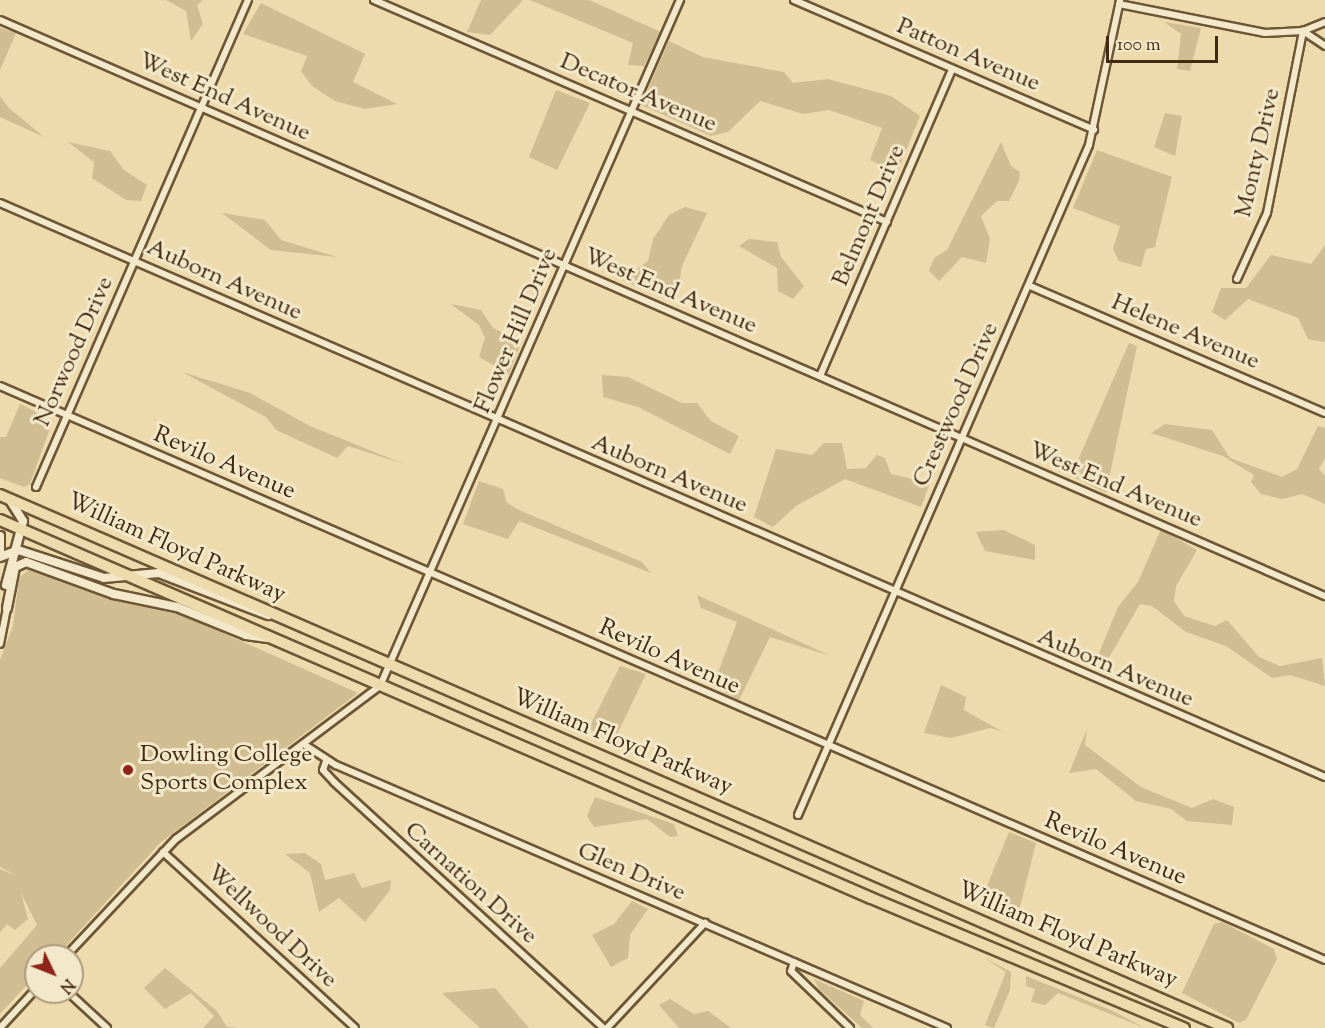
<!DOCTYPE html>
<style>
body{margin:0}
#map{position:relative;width:1325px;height:1028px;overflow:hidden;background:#eddbad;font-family:"Sorts Mill Goudy",serif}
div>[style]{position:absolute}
.green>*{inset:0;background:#d0bd92}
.roads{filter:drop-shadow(2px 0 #6d5636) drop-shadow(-2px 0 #6d5636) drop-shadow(0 2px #6d5636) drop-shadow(0 -2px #6d5636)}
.minor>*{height:6px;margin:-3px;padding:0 3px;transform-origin:3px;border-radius:3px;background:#f3e8ca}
.tertiary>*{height:8px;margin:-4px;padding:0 4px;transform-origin:4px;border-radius:4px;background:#f3e8ca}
.trunk>*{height:10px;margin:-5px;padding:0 5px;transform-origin:5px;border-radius:5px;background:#eddbad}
.dots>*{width:16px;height:16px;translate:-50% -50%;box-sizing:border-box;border:3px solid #f3e8ca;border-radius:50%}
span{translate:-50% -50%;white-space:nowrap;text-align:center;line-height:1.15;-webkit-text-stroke:6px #f3e8ca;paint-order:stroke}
.street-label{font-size:24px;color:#42290f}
.poi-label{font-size:24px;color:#42290f}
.left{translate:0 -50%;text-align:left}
.north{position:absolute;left:24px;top:944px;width:60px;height:60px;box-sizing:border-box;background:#f3e8ca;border:2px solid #ac9c7f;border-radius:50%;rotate:133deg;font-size:16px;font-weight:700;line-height:24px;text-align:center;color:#42290f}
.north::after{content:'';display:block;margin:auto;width:21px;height:27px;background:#8f2418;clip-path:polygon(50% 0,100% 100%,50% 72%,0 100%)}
.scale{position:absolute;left:1106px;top:36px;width:112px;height:27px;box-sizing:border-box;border:3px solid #42290f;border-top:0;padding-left:8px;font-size:18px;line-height:21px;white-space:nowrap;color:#42290f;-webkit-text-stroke:4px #f3e8ca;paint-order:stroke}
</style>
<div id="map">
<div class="green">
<i style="clip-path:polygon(166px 0,203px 0,197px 5px,203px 24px,191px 41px,186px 11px)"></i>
<i style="clip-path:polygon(481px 0,523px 0,490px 35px,467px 32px)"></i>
<i style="clip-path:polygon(530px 0,589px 0,661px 32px,644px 66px,628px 65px,633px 43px)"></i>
<i style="clip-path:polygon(261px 3px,365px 54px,353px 82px,397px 104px,365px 109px,335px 101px,312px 86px,301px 71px,307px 56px,243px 34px)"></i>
<i style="clip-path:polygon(1164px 22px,1201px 28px,1190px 71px,1177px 69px,1181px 34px)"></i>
<i style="clip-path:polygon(0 28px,16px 33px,0 70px)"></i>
<i style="clip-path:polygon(669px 41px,703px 57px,784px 72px,793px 83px,828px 79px,891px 96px,920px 116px,897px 173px,870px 160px,882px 128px,829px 110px,803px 114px,760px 101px,728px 132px,711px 136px,641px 105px)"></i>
<i style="clip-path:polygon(556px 90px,590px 103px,557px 170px,529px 157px)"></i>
<i style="clip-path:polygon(0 96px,9px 108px,44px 137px,0 117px)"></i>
<i style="clip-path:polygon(1165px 113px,1182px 116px,1175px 156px,1154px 147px)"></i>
<i style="clip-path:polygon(68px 142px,110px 151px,124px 170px,147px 185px,141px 201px,126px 200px,92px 178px,94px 162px)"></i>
<i style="clip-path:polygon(1001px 142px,1011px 166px,1020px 172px,1019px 181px,1009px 201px,997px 201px,981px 216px,990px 239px,986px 263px,962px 257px,939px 281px,929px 271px,934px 258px,947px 250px)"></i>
<i style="clip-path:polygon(1097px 150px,1172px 177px,1155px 247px,1146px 249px,1141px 267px,1119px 261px,1113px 249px,1120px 226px,1073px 208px)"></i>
<i style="clip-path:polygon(685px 207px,707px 213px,682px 266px,677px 298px,663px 298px,622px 280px,648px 261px,653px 239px,669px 215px)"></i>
<i style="clip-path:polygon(222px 213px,265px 220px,281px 240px,337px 257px,271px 250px)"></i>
<i style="clip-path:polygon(749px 239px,777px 242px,781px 257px,804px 286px,793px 299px,778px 291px,777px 268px,739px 246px)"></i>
<i style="clip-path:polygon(1325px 245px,1325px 342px,1308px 339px,1298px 318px,1248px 299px,1225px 320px,1212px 312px,1221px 288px,1246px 288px,1271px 255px,1311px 264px)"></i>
<i style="clip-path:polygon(451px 304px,481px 310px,493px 328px,522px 341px,509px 374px,479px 357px,485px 338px,479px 325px)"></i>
<i style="clip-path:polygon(1129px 343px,1137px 346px,1106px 493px,1071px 476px)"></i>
<i style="clip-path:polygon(182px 372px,250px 393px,310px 426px,404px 464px,348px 446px,337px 458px,276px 430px,266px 417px)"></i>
<i style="clip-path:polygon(602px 375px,628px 377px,682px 403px,697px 403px,711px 421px,739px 436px,730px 454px,638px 407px,603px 397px)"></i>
<i style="clip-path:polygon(20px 404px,53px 420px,30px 484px,24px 487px,0 478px,0 437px,6px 437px)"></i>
<i style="clip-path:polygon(1165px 424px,1212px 430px,1230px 458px,1282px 477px,1297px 469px,1318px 426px,1325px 428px,1325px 458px,1319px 469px,1325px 476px,1325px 504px,1302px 494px,1282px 499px,1261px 494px,1251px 482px,1254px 475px,1223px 456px,1151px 433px)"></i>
<i style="clip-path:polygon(824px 443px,842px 443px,847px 469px,866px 468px,877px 455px,885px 458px,891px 474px,930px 483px,921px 507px,845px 479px,796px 506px,773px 527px,754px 517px,776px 449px,812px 455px)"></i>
<i style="clip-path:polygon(479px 481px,503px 489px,507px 503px,519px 510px,642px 562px,651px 573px,519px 521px,508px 539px,463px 524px)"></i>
<i style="clip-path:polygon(1161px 529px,1197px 550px,1176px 586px,1174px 601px,1184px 616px,1215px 626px,1227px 620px,1259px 657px,1280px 666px,1322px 658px,1325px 686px,1290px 675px,1272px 678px,1226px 646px,1186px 632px,1152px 606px,1140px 604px,1104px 666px,1099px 653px,1118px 607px,1138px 582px)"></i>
<i style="clip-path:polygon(1004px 530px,1035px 545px,1035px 560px,985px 551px,976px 532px)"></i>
<i style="clip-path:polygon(28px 570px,187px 617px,358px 693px,160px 843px,63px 949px,53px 956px,36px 956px,36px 975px,0 1014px,0 968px,37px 925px,21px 893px,28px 919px,15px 930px,7px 924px,0 933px,0 869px,17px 876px,0 867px,0 660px,13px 626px,19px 578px)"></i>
<i style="clip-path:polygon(697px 595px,831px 656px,770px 637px,739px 700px,713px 686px,737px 622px,701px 608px)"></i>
<i style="clip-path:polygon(620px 666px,646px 674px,612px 745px,589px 728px)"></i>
<i style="clip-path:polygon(941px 685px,966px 697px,964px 710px,1003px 732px,990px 728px,951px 738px,924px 733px)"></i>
<i style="clip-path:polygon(1087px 729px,1085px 745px,1141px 787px,1192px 808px,1213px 799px,1234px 807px,1232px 825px,1187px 821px,1171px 809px,1136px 801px,1096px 769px,1069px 773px)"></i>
<i style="clip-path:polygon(595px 797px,674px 824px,678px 836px,670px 837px,647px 819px,594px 827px,587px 816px)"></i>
<i style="clip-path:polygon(1009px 832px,1036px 843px,1016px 923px,980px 903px)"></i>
<i style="clip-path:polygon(305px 853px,321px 864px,325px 880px,354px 873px,362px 888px,391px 880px,390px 890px,365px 922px,339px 898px,319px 912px,310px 873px,285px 854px)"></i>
<i style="clip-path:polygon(632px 901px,648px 909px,630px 935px,628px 958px,611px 967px,592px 935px,614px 924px)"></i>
<i style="clip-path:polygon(1222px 922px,1274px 949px,1277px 959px,1246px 1020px,1239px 1023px,1182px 993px,1214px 924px)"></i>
<i style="clip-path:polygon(983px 957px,1011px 972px,1010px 990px,994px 1028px,985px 1025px,1006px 972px)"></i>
<i style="clip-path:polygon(165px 968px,217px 1011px,227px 1027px,237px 1028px,203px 1028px,214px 1016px,191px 993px,165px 1009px,144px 988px)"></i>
<i style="clip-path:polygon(1026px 976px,1113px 1011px,1145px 1028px,1058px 993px,1045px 1005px,1031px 1002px,1035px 989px,1026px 986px)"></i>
<i style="clip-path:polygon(814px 979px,864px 1001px,860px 1015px,873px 1028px,862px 1028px,819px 989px)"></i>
<i style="clip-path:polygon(495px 988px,529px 1028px,480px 1028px,442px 993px)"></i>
<i style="clip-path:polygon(670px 999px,694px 1014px,708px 1011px,731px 1028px,679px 1028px,659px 1005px)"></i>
</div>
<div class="roads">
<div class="minor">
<i style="left:374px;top:0;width:559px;rotate:23.4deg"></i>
<i style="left:794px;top:0;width:327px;rotate:23.4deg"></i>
<i style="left:1119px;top:4px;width:149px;rotate:11.2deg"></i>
<i style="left:1265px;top:33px;width:38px;rotate:-3deg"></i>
<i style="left:1303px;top:31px;width:27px;rotate:34deg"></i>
<i style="left:0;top:20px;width:1445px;rotate:23.5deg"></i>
<i style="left:0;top:203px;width:1444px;rotate:23.42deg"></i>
<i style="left:1237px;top:279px;width:72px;rotate:-65.6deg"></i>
<i style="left:1267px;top:213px;width:186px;rotate:-78.8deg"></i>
<i style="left:1303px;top:31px;width:24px;rotate:-22deg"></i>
<i style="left:1030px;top:286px;width:321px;rotate:23.3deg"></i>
<i style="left:820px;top:376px;width:334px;rotate:-66.7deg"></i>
<i style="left:0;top:386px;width:1444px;rotate:23.42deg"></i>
<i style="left:36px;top:487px;width:531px;rotate:-66.48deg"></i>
<i style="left:0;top:644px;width:37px;rotate:-79deg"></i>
<i style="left:305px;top:745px;width:37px;rotate:33deg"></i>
<i style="left:336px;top:765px;width:665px;rotate:23.29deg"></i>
<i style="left:326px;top:761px;width:9px;rotate:108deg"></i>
<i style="left:323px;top:770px;width:16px;rotate:47deg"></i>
<i style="left:334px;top:782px;width:365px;rotate:42.4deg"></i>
<i style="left:798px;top:815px;width:730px;rotate:-66.52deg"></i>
<i style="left:1089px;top:145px;width:148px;rotate:-77.9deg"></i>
<i style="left:163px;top:852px;width:260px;rotate:42.5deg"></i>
<i style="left:66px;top:956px;width:161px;rotate:-46.8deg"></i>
<i style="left:176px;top:839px;width:255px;rotate:-36.9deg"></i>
<i style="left:380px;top:686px;width:749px;rotate:-66.38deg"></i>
<i style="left:794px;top:962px;width:9px;rotate:108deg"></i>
<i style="left:791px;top:971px;width:82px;rotate:44deg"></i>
<i style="left:68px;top:992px;width:53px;rotate:42.7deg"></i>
<i style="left:0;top:1028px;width:53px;rotate:-47.3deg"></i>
<i style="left:607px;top:1028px;width:144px;rotate:-47deg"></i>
</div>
<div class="tertiary">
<i style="left:0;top:536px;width:20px;rotate:90deg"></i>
<i style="left:0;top:557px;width:19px;rotate:-21deg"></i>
<i style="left:18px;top:550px;width:90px;rotate:18deg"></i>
<i style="left:104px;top:578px;width:55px;rotate:-5.2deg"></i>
<i style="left:159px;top:573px;width:117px;rotate:21.1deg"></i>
<i style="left:6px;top:585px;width:66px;rotate:-75.1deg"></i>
<i style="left:23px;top:521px;width:22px;rotate:-122deg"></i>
<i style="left:7px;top:608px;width:42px;rotate:-79deg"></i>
<i style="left:15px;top:567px;width:12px;rotate:-24deg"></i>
<i style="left:26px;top:562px;width:94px;rotate:20deg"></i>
<i style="left:114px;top:594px;width:64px;rotate:11.7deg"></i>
<i style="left:177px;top:607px;width:74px;rotate:22.1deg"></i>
<i style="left:246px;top:635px;width:22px;rotate:8deg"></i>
</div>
<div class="trunk">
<i style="left:0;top:495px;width:1338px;rotate:23.48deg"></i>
<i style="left:0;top:520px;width:949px;rotate:23.46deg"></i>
<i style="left:871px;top:898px;width:339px;rotate:22.6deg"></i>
</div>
</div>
<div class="dots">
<i style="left:128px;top:770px;background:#8f2418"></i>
</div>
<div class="street-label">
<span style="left:968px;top:56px;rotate:23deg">Patton Avenue</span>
<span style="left:638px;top:94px;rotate:23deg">Decator Avenue</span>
<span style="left:224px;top:98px;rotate:24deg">West End Avenue</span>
<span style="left:1259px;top:153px;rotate:-77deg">Monty Drive</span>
<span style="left:870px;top:216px;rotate:-67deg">Belmont Drive</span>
<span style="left:224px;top:281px;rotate:24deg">Auborn Avenue</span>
<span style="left:670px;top:292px;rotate:23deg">West End Avenue</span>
<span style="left:517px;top:331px;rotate:-67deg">Flower Hill Drive</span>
<span style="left:1185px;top:333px;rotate:23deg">Helene Avenue</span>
<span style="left:75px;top:352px;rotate:-66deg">Norwood Drive</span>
<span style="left:957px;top:405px;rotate:-66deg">Crestwood Drive</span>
<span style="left:224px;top:464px;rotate:23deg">Revilo Avenue</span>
<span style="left:669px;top:475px;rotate:23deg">Auborn Avenue</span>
<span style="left:1115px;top:486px;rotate:23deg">West End Avenue</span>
<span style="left:176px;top:549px;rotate:24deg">William Floyd Parkway</span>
<span style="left:669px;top:658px;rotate:24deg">Revilo Avenue</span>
<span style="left:1115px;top:669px;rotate:23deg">Auborn Avenue</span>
<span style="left:622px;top:743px;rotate:23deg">William Floyd Parkway</span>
<span style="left:1115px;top:850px;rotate:23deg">Revilo Avenue</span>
<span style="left:631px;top:873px;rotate:23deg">Glen Drive</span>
<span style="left:470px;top:884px;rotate:42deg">Carnation Drive</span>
<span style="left:271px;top:927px;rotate:43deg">Wellwood Drive</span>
<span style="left:1067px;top:936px;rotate:23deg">William Floyd Parkway</span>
</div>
<div class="poi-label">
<span class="left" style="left:140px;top:770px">Dowling College<br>Sports Complex</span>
</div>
<div class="north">N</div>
<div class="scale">100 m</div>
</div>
